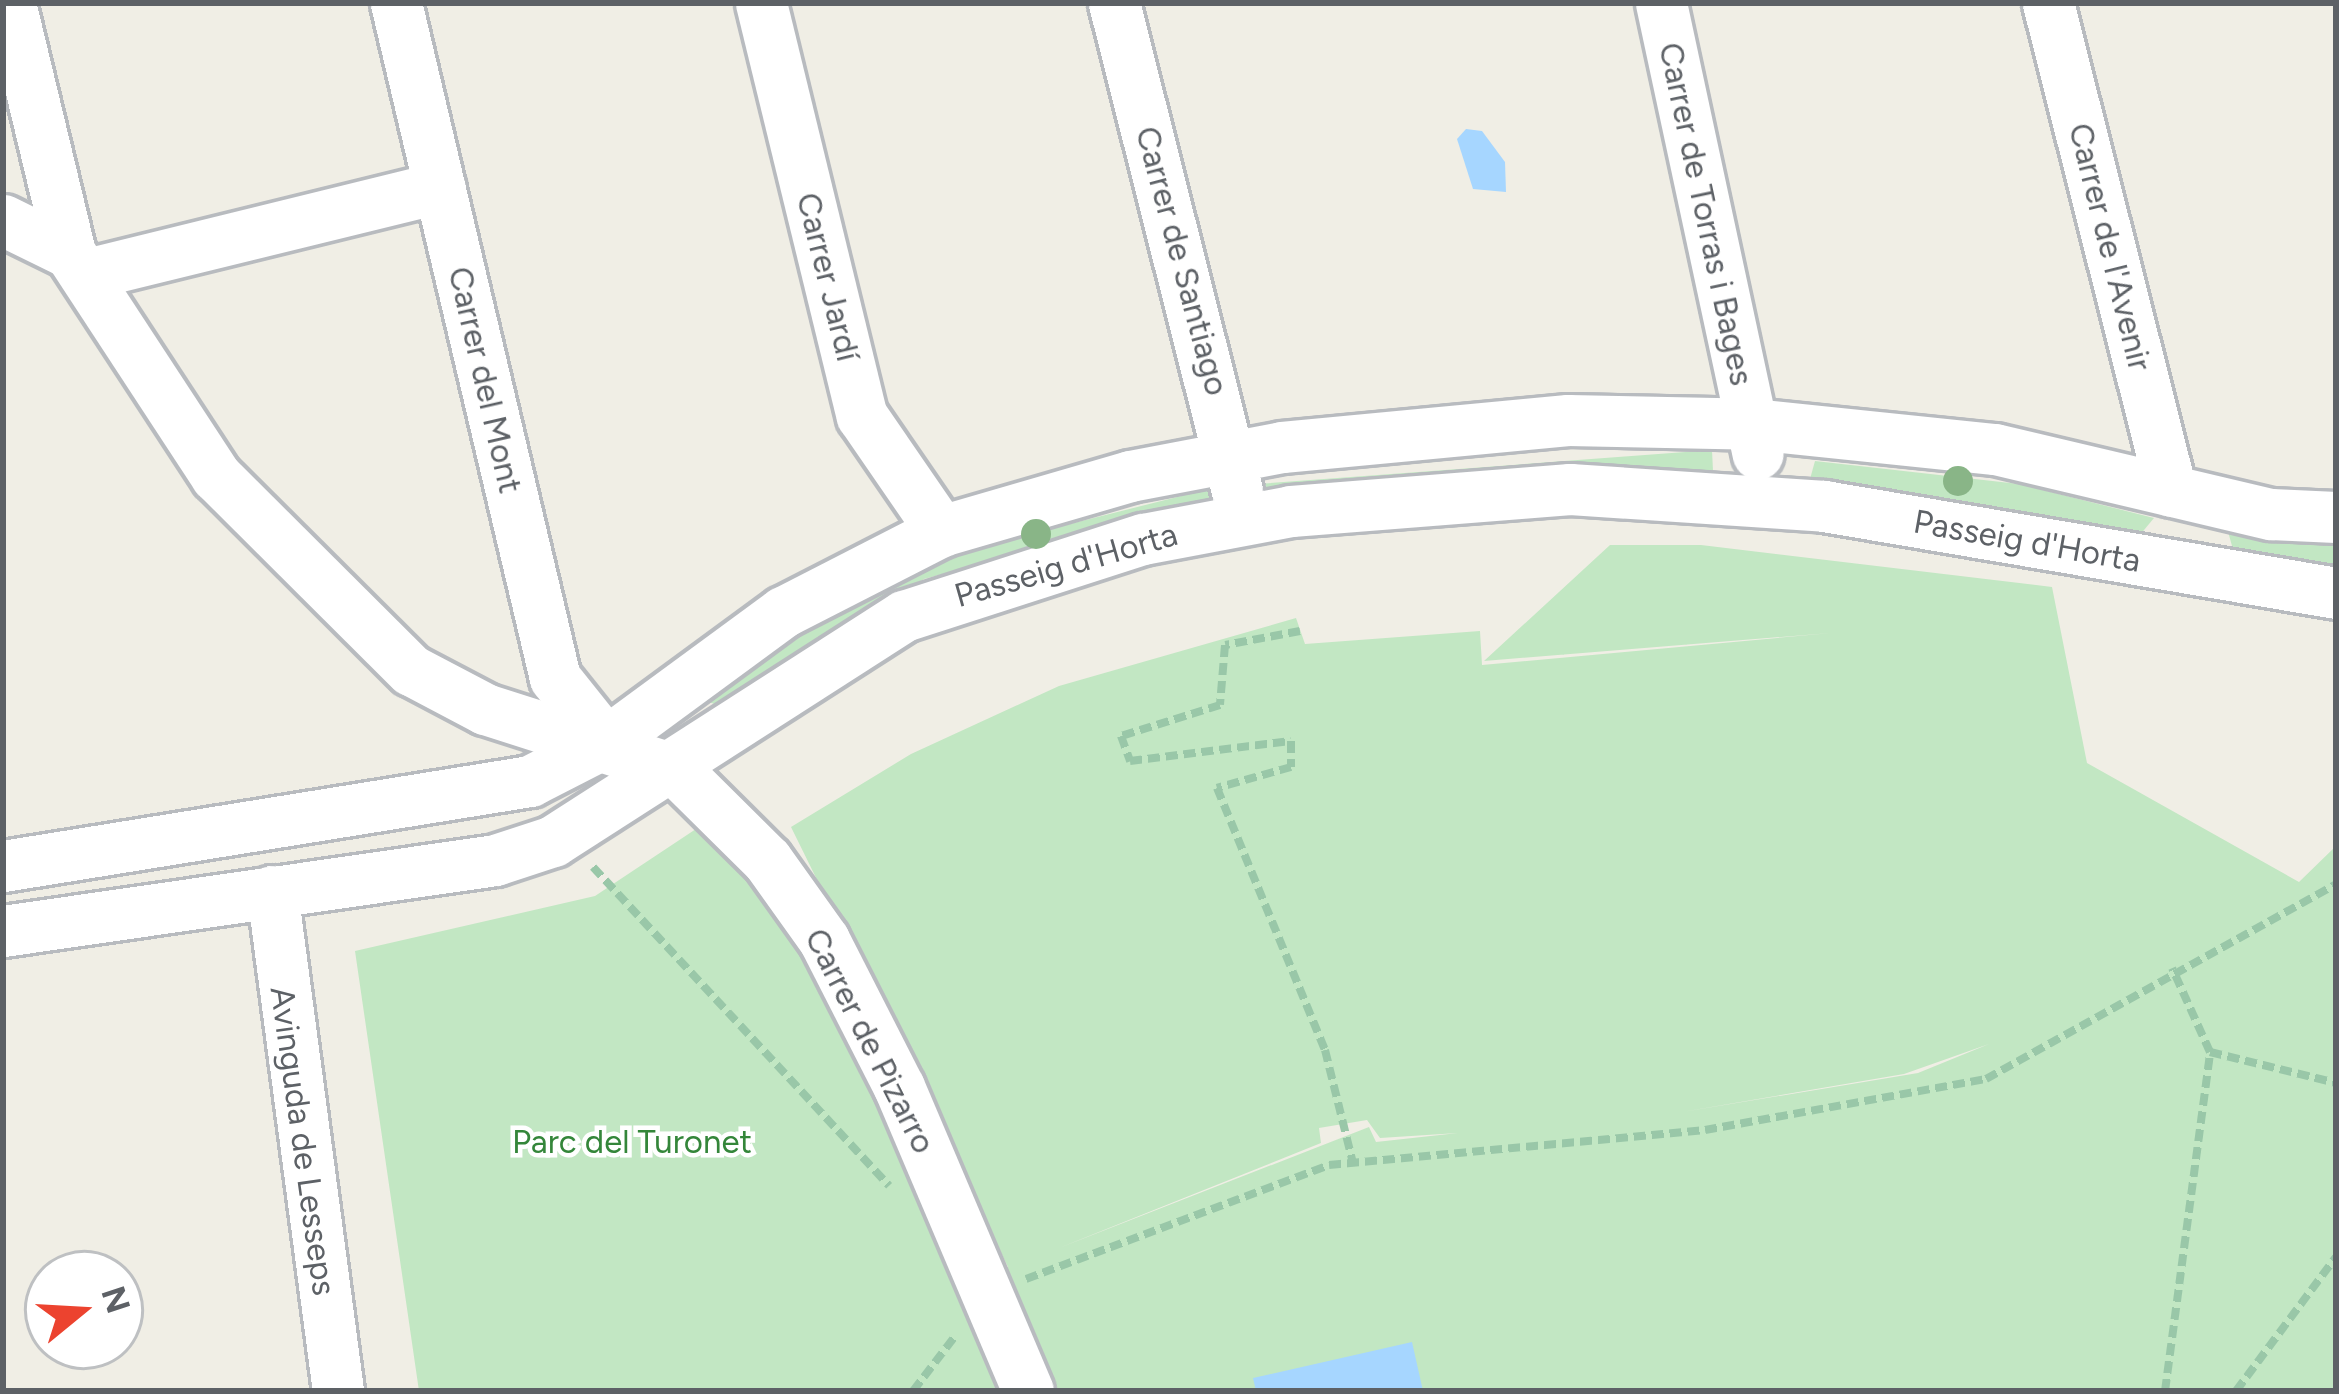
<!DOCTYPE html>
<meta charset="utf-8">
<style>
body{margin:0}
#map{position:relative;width:2339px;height:1394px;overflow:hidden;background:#f0eee5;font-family:Figtree,sans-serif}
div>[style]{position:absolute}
.green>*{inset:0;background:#c2e7c3}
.water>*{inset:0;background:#a6d6ff}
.path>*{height:8px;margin-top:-4px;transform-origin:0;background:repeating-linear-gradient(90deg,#99c7a8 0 12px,transparent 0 18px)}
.roads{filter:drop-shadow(3px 0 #b8bbbf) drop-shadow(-3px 0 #b8bbbf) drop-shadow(0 3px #b8bbbf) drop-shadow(0 -3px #b8bbbf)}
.minor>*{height:51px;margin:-25.5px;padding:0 25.5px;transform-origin:25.5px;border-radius:25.5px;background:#fff}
.trees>*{width:30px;height:30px;margin:-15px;border-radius:50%;background:#89b587}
span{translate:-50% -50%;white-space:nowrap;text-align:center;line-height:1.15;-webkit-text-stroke:9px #fff;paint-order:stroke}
.street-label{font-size:33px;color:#5d6166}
.park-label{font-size:33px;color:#34863a}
.frame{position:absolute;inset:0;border:6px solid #5d6166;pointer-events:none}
.north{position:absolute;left:24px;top:1250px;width:120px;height:120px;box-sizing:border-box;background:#fff;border:3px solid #bec0c2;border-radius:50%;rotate:72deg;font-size:33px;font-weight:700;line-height:48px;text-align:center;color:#5d6166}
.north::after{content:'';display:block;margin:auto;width:42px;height:54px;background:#ec432f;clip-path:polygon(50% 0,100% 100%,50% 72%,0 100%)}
</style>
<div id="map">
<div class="green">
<i style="clip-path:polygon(1712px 450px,1713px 471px,1268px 492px,1258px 484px)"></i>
<i style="clip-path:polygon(1815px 461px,2019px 484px,2154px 518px,2139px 536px,1810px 479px)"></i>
<i style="clip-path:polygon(1213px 488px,1218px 500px,924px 579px,718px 705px,708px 702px,853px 599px,946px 555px)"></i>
<i style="clip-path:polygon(2227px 528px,2336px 540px,2336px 573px,2234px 553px)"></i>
<i style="clip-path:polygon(evenodd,1610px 545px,1701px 545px,2052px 587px,2087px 763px,2299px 882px,2336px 846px,2336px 1391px,419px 1391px,355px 951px,595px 896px,705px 823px,774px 890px,860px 1046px,967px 1284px,1008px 1267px,791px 827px,911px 754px,1059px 686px,1296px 618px,1305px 644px,1480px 631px,1482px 665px,1831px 633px,1484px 661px,1610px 545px,1989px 1044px,1918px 1073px,1682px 1112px,1904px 1074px,1989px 1044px,1610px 545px,1367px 1120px,1380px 1138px,1458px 1133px,1376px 1142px,1369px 1127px,1059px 1248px,1321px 1143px,1319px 1128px,1367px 1120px)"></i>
</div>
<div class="water">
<i style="clip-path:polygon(1466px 129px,1482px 131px,1505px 162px,1506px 192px,1473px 189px,1457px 139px)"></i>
<i style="clip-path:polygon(1412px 1342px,1423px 1391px,1256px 1391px,1253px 1378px)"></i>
</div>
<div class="path">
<i style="left:1300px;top:631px;width:76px;rotate:169.4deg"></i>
<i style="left:1225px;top:645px;width:60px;rotate:94.8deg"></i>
<i style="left:1220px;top:705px;width:104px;rotate:162.6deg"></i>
<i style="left:1121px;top:736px;width:27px;rotate:70deg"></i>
<i style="left:1130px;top:761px;width:162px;rotate:-7.1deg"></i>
<i style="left:1291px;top:741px;width:26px;rotate:90deg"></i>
<i style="left:1291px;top:767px;width:77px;rotate:164.2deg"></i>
<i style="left:1217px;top:788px;width:283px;rotate:67.6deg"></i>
<i style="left:1325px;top:1050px;width:116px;rotate:76.1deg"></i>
<i style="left:593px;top:867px;width:435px;rotate:47.1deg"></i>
<i style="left:2210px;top:1052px;width:130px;rotate:13.8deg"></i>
<i style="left:1026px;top:1279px;width:324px;rotate:-20.6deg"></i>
<i style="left:1329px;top:1165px;width:378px;rotate:-5.3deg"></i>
<i style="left:1705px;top:1130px;width:286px;rotate:-10.3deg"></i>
<i style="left:1986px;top:1079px;width:401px;rotate:-29.1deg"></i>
<i style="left:913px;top:1391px;width:71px;rotate:-52.5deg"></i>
<i style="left:2165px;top:1391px;width:342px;rotate:-82.4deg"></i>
<i style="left:2210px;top:1052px;width:92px;rotate:-114.3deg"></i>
<i style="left:2236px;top:1391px;width:167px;rotate:-53.3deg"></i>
</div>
<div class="roads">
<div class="minor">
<i style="left:10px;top:3px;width:257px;rotate:76.5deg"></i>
<i style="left:70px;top:253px;width:267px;rotate:56.8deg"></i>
<i style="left:216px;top:476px;width:275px;rotate:44.9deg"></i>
<i style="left:411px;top:670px;width:84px;rotate:27.8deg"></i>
<i style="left:485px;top:709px;width:201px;rotate:17.7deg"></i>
<i style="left:676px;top:770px;width:128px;rotate:44.7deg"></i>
<i style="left:767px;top:860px;width:98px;rotate:54.5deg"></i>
<i style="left:824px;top:940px;width:165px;rotate:63deg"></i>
<i style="left:899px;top:1087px;width:330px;rotate:67deg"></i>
<i style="left:396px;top:3px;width:693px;rotate:76.75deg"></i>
<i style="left:555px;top:678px;width:82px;rotate:51.4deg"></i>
<i style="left:761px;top:3px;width:425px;rotate:76.3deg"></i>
<i style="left:862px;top:416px;width:140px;rotate:55.5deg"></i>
<i style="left:1114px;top:3px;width:503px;rotate:75.85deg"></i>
<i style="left:1661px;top:3px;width:461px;rotate:77.9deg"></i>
<i style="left:2048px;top:3px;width:503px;rotate:75.85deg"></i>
<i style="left:3px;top:220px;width:75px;rotate:26.2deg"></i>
<i style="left:91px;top:273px;width:359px;rotate:-13.8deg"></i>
<i style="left:3px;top:866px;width:534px;rotate:-9.16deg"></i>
<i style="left:530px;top:781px;width:85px;rotate:-27.2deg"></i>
<i style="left:606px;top:742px;width:220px;rotate:-36.3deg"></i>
<i style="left:783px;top:612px;width:178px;rotate:-27.1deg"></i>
<i style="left:941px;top:531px;width:197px;rotate:-16.2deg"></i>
<i style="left:1130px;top:476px;width:155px;rotate:-10.8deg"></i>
<i style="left:1282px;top:447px;width:287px;rotate:-5.4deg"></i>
<i style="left:1568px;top:420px;width:184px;rotate:1.2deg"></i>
<i style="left:1752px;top:424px;width:244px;rotate:5.9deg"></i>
<i style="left:1995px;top:449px;width:284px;rotate:13.3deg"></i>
<i style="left:2271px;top:514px;width:65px;rotate:2.6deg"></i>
<i style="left:272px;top:891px;width:504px;rotate:82.48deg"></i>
<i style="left:3px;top:931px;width:497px;rotate:-8.2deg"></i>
<i style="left:495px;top:860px;width:61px;rotate:-18.1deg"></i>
<i style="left:553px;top:841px;width:417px;rotate:-32.7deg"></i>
<i style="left:904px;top:616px;width:251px;rotate:-17.9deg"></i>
<i style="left:1143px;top:539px;width:151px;rotate:-10.7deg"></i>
<i style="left:1291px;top:511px;width:280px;rotate:-4.5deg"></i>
<i style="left:1570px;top:489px;width:255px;rotate:3.8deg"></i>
<i style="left:1824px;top:506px;width:519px;rotate:9.64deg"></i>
</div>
</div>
<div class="trees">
<i style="left:1958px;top:481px"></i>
<i style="left:1036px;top:534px"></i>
</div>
<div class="street-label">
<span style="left:1706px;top:214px;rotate:78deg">Carrer de Torras i Bages</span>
<span style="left:2110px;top:247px;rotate:76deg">Carrer de l'Avenir</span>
<span style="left:1182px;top:261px;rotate:75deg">Carrer de Santiago</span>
<span style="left:828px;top:277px;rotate:76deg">Carrer Jardí</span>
<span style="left:485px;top:380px;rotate:77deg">Carrer del Mont</span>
<span style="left:2027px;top:541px;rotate:10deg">Passeig d'Horta</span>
<span style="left:1066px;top:565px;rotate:-16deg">Passeig d'Horta</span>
<span style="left:870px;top:1041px;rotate:63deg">Carrer de Pizarro</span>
<span style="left:303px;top:1141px;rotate:82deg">Avinguda de Lesseps</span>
</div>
<div class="park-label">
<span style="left:632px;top:1142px">Parc del Turonet</span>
</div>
<div class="frame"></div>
<div class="north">N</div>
</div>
